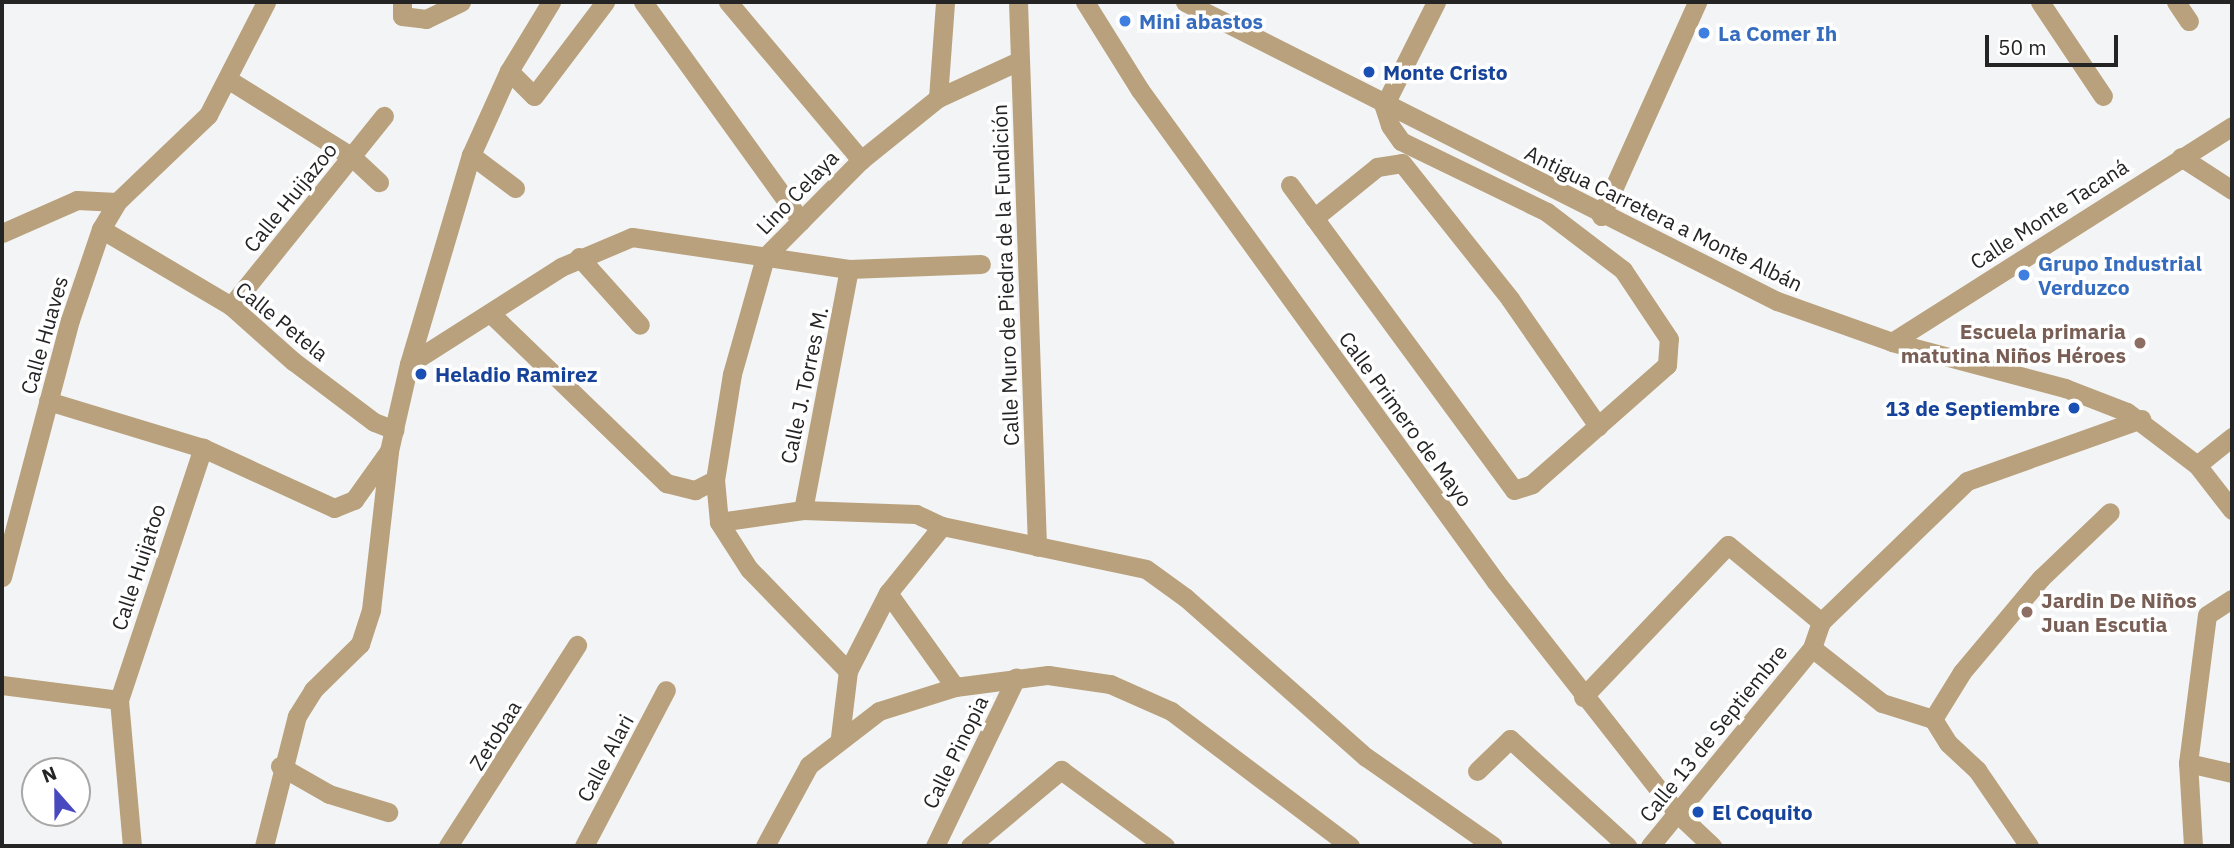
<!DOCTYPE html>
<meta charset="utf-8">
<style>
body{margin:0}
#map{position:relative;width:2234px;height:848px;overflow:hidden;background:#f3f4f5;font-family:"IBM Plex Sans",sans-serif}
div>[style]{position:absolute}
.minor>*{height:19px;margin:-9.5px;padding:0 9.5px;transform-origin:9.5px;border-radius:9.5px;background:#b8a17c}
.tertiary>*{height:19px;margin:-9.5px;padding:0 9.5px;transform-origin:9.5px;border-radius:9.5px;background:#b8a17c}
.dots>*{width:19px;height:19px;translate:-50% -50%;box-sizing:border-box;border:4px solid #fff;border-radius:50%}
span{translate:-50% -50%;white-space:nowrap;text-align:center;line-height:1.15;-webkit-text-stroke:7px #fff;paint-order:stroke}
.shop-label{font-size:21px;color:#366cbe;font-weight:700}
.left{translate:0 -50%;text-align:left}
.transit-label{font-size:21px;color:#164399;font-weight:700}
.right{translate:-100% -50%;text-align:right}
.street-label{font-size:21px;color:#242425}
.education-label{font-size:21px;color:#785e54;font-weight:700}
.frame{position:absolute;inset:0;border:4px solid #242425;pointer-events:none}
.north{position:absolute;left:21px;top:757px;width:70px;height:70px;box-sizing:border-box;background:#fff;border:2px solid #a7a7a8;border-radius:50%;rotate:339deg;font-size:19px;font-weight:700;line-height:28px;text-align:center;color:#242425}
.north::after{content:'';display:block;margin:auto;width:24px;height:32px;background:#4849bf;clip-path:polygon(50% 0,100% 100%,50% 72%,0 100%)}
.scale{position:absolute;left:1985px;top:35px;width:133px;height:32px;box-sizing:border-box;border:4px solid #242425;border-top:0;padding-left:9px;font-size:21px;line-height:24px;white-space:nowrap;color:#242425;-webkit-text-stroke:5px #fff;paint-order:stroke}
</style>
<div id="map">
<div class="minor">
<i style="left:402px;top:2px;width:14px;rotate:90deg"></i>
<i style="left:402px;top:16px;width:24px;rotate:7deg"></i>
<i style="left:426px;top:19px;width:39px;rotate:-26deg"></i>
<i style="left:643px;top:2px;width:270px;rotate:54.2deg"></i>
<i style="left:728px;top:2px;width:207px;rotate:49.9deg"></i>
<i style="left:1018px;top:2px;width:545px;rotate:88deg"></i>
<i style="left:1085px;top:2px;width:104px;rotate:58deg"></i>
<i style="left:1140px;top:90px;width:607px;rotate:54.11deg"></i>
<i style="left:1496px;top:582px;width:295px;rotate:51.9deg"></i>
<i style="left:1678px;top:814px;width:47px;rotate:43.3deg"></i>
<i style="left:2040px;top:2px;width:113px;rotate:56.2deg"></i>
<i style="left:2176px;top:2px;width:23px;rotate:56deg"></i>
<i style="left:509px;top:71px;width:35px;rotate:45deg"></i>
<i style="left:534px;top:96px;width:118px;rotate:-52.9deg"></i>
<i style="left:229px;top:80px;width:145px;rotate:32deg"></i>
<i style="left:352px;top:157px;width:37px;rotate:43deg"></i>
<i style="left:938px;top:98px;width:96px;rotate:-85.8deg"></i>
<i style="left:471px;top:155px;width:55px;rotate:36.9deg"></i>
<i style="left:2181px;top:157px;width:61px;rotate:32.9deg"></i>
<i style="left:1290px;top:185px;width:378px;rotate:53.7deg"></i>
<i style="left:1514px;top:490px;width:19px;rotate:-18deg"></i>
<i style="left:1532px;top:484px;width:180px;rotate:-41.4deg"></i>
<i style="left:1667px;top:365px;width:26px;rotate:-86deg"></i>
<i style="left:1669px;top:339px;width:83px;rotate:-123.7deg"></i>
<i style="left:1623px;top:270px;width:96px;rotate:-142.7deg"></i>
<i style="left:1547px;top:212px;width:162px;rotate:-154.1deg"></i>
<i style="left:1401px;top:141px;width:19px;rotate:-125deg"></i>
<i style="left:1390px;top:125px;width:20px;rotate:-108deg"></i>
<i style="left:1384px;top:106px;width:116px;rotate:-63.4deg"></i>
<i style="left:1601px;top:216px;width:235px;rotate:-65.8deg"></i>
<i style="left:1314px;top:218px;width:81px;rotate:-39deg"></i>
<i style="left:1377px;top:167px;width:25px;rotate:-9deg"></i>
<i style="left:1402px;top:163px;width:174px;rotate:51.5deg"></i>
<i style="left:1510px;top:299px;width:155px;rotate:55.3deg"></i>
<i style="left:101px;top:229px;width:151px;rotate:30.6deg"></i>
<i style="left:231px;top:306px;width:83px;rotate:41.6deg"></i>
<i style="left:293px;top:361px;width:101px;rotate:37deg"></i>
<i style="left:374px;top:422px;width:22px;rotate:21deg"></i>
<i style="left:2px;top:233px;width:82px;rotate:-23.7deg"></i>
<i style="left:77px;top:200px;width:40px;rotate:2.9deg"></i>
<i style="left:579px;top:257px;width:91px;rotate:48.1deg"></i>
<i style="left:231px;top:306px;width:244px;rotate:-51.2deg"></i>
<i style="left:490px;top:313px;width:245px;rotate:44deg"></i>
<i style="left:666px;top:483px;width:30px;rotate:14deg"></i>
<i style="left:695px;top:490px;width:22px;rotate:-27deg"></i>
<i style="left:1892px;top:342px;width:403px;rotate:-32.4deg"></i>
<i style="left:409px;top:364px;width:180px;rotate:-32.5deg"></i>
<i style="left:561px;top:267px;width:77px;rotate:-22.9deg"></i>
<i style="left:632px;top:237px;width:219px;rotate:8.4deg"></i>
<i style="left:849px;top:269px;width:132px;rotate:-2.2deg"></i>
<i style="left:48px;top:401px;width:162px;rotate:16.9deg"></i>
<i style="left:203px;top:448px;width:144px;rotate:24.6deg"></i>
<i style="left:334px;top:508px;width:22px;rotate:-22deg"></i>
<i style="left:354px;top:500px;width:60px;rotate:-54.5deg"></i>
<i style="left:2197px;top:465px;width:45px;rotate:-38.7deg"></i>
<i style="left:803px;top:510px;width:245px;rotate:-79.2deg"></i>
<i style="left:719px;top:522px;width:85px;rotate:-8.1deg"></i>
<i style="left:803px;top:510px;width:113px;rotate:2deg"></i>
<i style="left:916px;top:514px;width:29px;rotate:25deg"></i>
<i style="left:942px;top:526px;width:208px;rotate:11.9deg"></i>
<i style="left:1146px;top:569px;width:49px;rotate:35.9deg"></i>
<i style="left:1186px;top:598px;width:240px;rotate:41.5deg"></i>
<i style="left:1366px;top:757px;width:155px;rotate:35deg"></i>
<i style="left:2px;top:577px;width:266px;rotate:-75.2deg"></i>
<i style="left:70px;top:320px;width:96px;rotate:-71.2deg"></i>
<i style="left:101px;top:229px;width:31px;rotate:-59deg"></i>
<i style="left:117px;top:202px;width:126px;rotate:-43.7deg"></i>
<i style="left:208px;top:115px;width:127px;rotate:-62.8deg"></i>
<i style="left:888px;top:593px;width:115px;rotate:54.5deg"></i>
<i style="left:1812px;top:648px;width:89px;rotate:38.2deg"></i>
<i style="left:1882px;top:703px;width:53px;rotate:17.4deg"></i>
<i style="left:1933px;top:719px;width:28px;rotate:58deg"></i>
<i style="left:1948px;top:743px;width:40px;rotate:43deg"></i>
<i style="left:1977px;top:770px;width:92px;rotate:55.6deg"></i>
<i style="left:848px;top:671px;width:142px;rotate:-134.1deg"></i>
<i style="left:749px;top:569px;width:56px;rotate:-122.6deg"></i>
<i style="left:719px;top:522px;width:42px;rotate:-95.4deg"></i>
<i style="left:715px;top:480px;width:107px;rotate:-80.9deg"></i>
<i style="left:732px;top:374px;width:122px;rotate:-74.2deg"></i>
<i style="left:765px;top:257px;width:136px;rotate:-45.3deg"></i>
<i style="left:861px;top:160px;width:99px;rotate:-38.8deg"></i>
<i style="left:938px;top:98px;width:89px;rotate:-24.6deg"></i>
<i style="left:2px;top:685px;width:118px;rotate:7.3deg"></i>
<i style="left:1583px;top:697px;width:210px;rotate:-46.4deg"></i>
<i style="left:1728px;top:545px;width:121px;rotate:39.6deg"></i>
<i style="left:1933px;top:719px;width:55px;rotate:-58.3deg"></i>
<i style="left:1962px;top:672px;width:123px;rotate:-50deg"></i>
<i style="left:2041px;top:578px;width:95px;rotate:-43.7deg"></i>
<i style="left:840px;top:737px;width:66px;rotate:-83.1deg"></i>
<i style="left:848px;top:671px;width:88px;rotate:-62.9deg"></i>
<i style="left:888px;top:593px;width:86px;rotate:-51.1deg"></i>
<i style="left:2188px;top:763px;width:45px;rotate:12.8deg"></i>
<i style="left:280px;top:766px;width:56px;rotate:29.7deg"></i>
<i style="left:329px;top:794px;width:62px;rotate:17deg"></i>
<i style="left:1477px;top:771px;width:46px;rotate:-44.1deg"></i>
<i style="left:1510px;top:739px;width:159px;rotate:42.4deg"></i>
<i style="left:132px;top:846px;width:147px;rotate:-95.1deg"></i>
<i style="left:119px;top:700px;width:266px;rotate:-71.6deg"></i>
<i style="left:448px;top:846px;width:239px;rotate:-57.3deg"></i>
<i style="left:584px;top:846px;width:176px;rotate:-62.3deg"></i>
<i style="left:765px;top:846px;width:92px;rotate:-61.5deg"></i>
<i style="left:809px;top:765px;width:88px;rotate:-37.6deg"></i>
<i style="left:879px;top:711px;width:80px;rotate:-17.5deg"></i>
<i style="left:955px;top:687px;width:94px;rotate:-7.4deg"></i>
<i style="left:1048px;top:675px;width:63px;rotate:8.3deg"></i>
<i style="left:1110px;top:684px;width:67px;rotate:23.9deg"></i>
<i style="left:1171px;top:711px;width:224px;rotate:37deg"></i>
<i style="left:935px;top:846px;width:187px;rotate:-64.3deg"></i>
<i style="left:970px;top:846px;width:119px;rotate:-39.9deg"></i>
<i style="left:1061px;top:770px;width:129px;rotate:36.2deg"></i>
<i style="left:1650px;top:846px;width:256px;rotate:-50.7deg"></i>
<i style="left:1812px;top:648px;width:28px;rotate:-71deg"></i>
<i style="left:1821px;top:622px;width:203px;rotate:-44deg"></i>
<i style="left:1967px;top:481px;width:185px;rotate:-19.6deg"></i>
<i style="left:2193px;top:846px;width:83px;rotate:-93.4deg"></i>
<i style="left:2188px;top:763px;width:149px;rotate:-82.7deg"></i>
<i style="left:2207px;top:615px;width:30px;rotate:-33deg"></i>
</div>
<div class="tertiary">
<i style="left:1185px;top:2px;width:663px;rotate:26.8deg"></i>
<i style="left:1777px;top:301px;width:122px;rotate:19.6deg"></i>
<i style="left:1892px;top:342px;width:179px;rotate:14.9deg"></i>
<i style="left:2065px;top:388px;width:66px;rotate:21.2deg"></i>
<i style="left:2127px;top:412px;width:88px;rotate:37.1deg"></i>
<i style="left:2197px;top:465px;width:57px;rotate:52.1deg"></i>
<i style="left:264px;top:846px;width:134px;rotate:-75.8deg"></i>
<i style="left:297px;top:716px;width:31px;rotate:-58deg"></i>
<i style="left:313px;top:690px;width:66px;rotate:-44.4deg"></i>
<i style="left:360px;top:644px;width:36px;rotate:-72deg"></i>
<i style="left:371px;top:610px;width:160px;rotate:-83.5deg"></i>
<i style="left:389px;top:451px;width:89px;rotate:-77.1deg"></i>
<i style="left:409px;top:364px;width:218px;rotate:-73.5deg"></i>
<i style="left:471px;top:155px;width:92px;rotate:-65.7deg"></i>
<i style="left:509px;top:71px;width:81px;rotate:-58.7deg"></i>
</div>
<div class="dots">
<i style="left:1125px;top:21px;background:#3f7fe0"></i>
<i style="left:1704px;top:33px;background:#3f7fe0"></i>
<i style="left:1369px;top:72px;background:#1a4fb4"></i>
<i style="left:2024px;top:275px;background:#3f7fe0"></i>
<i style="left:2140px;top:343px;background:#8d6e63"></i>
<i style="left:421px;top:374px;background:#1a4fb4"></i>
<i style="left:2074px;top:408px;background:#1a4fb4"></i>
<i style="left:2027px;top:612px;background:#8d6e63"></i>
<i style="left:1698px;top:812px;background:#1a4fb4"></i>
</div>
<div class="shop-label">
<span class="left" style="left:1139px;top:21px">Mini abastos</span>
<span class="left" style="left:1718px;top:33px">La Comer Ih</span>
<span class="left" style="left:2038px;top:275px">Grupo Industrial<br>Verduzco</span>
</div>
<div class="transit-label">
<span class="left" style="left:1383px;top:72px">Monte Cristo</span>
<span class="left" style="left:435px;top:374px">Heladio Ramirez</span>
<span class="right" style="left:2060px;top:408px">13 de Septiembre</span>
<span class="left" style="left:1712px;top:812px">El Coquito</span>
</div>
<div class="street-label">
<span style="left:797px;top:192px;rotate:-46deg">Lino Celaya</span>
<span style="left:290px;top:197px;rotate:-51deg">Calle Huijazoo</span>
<span style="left:2049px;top:214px;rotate:-33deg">Calle Monte Tacaná</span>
<span style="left:1664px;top:218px;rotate:26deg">Antigua Carretera a Monte Albán</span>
<span style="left:1005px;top:275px;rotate:-92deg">Calle Muro de Piedra de la Fundición</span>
<span style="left:282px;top:321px;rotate:39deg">Calle Petela</span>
<span style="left:44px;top:335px;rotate:-74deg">Calle Huaves</span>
<span style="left:804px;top:385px;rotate:-78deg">Calle J. Torres M.</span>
<span style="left:1406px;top:419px;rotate:54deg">Calle Primero de Mayo</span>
<span style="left:138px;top:567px;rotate:-72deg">Calle Huijatoo</span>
<span style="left:1713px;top:733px;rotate:-51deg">Calle 13 de Septiembre</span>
<span style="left:495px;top:735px;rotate:-58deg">Zetobaa</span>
<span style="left:955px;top:752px;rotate:-64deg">Calle Pinopia</span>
<span style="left:605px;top:758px;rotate:-62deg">Calle Alari</span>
</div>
<div class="education-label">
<span class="right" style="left:2126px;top:343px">Escuela primaria<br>matutina Niños Héroes</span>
<span class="left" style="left:2041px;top:612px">Jardin De Niños<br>Juan Escutia</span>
</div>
<div class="frame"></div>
<div class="north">N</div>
<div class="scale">50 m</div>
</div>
